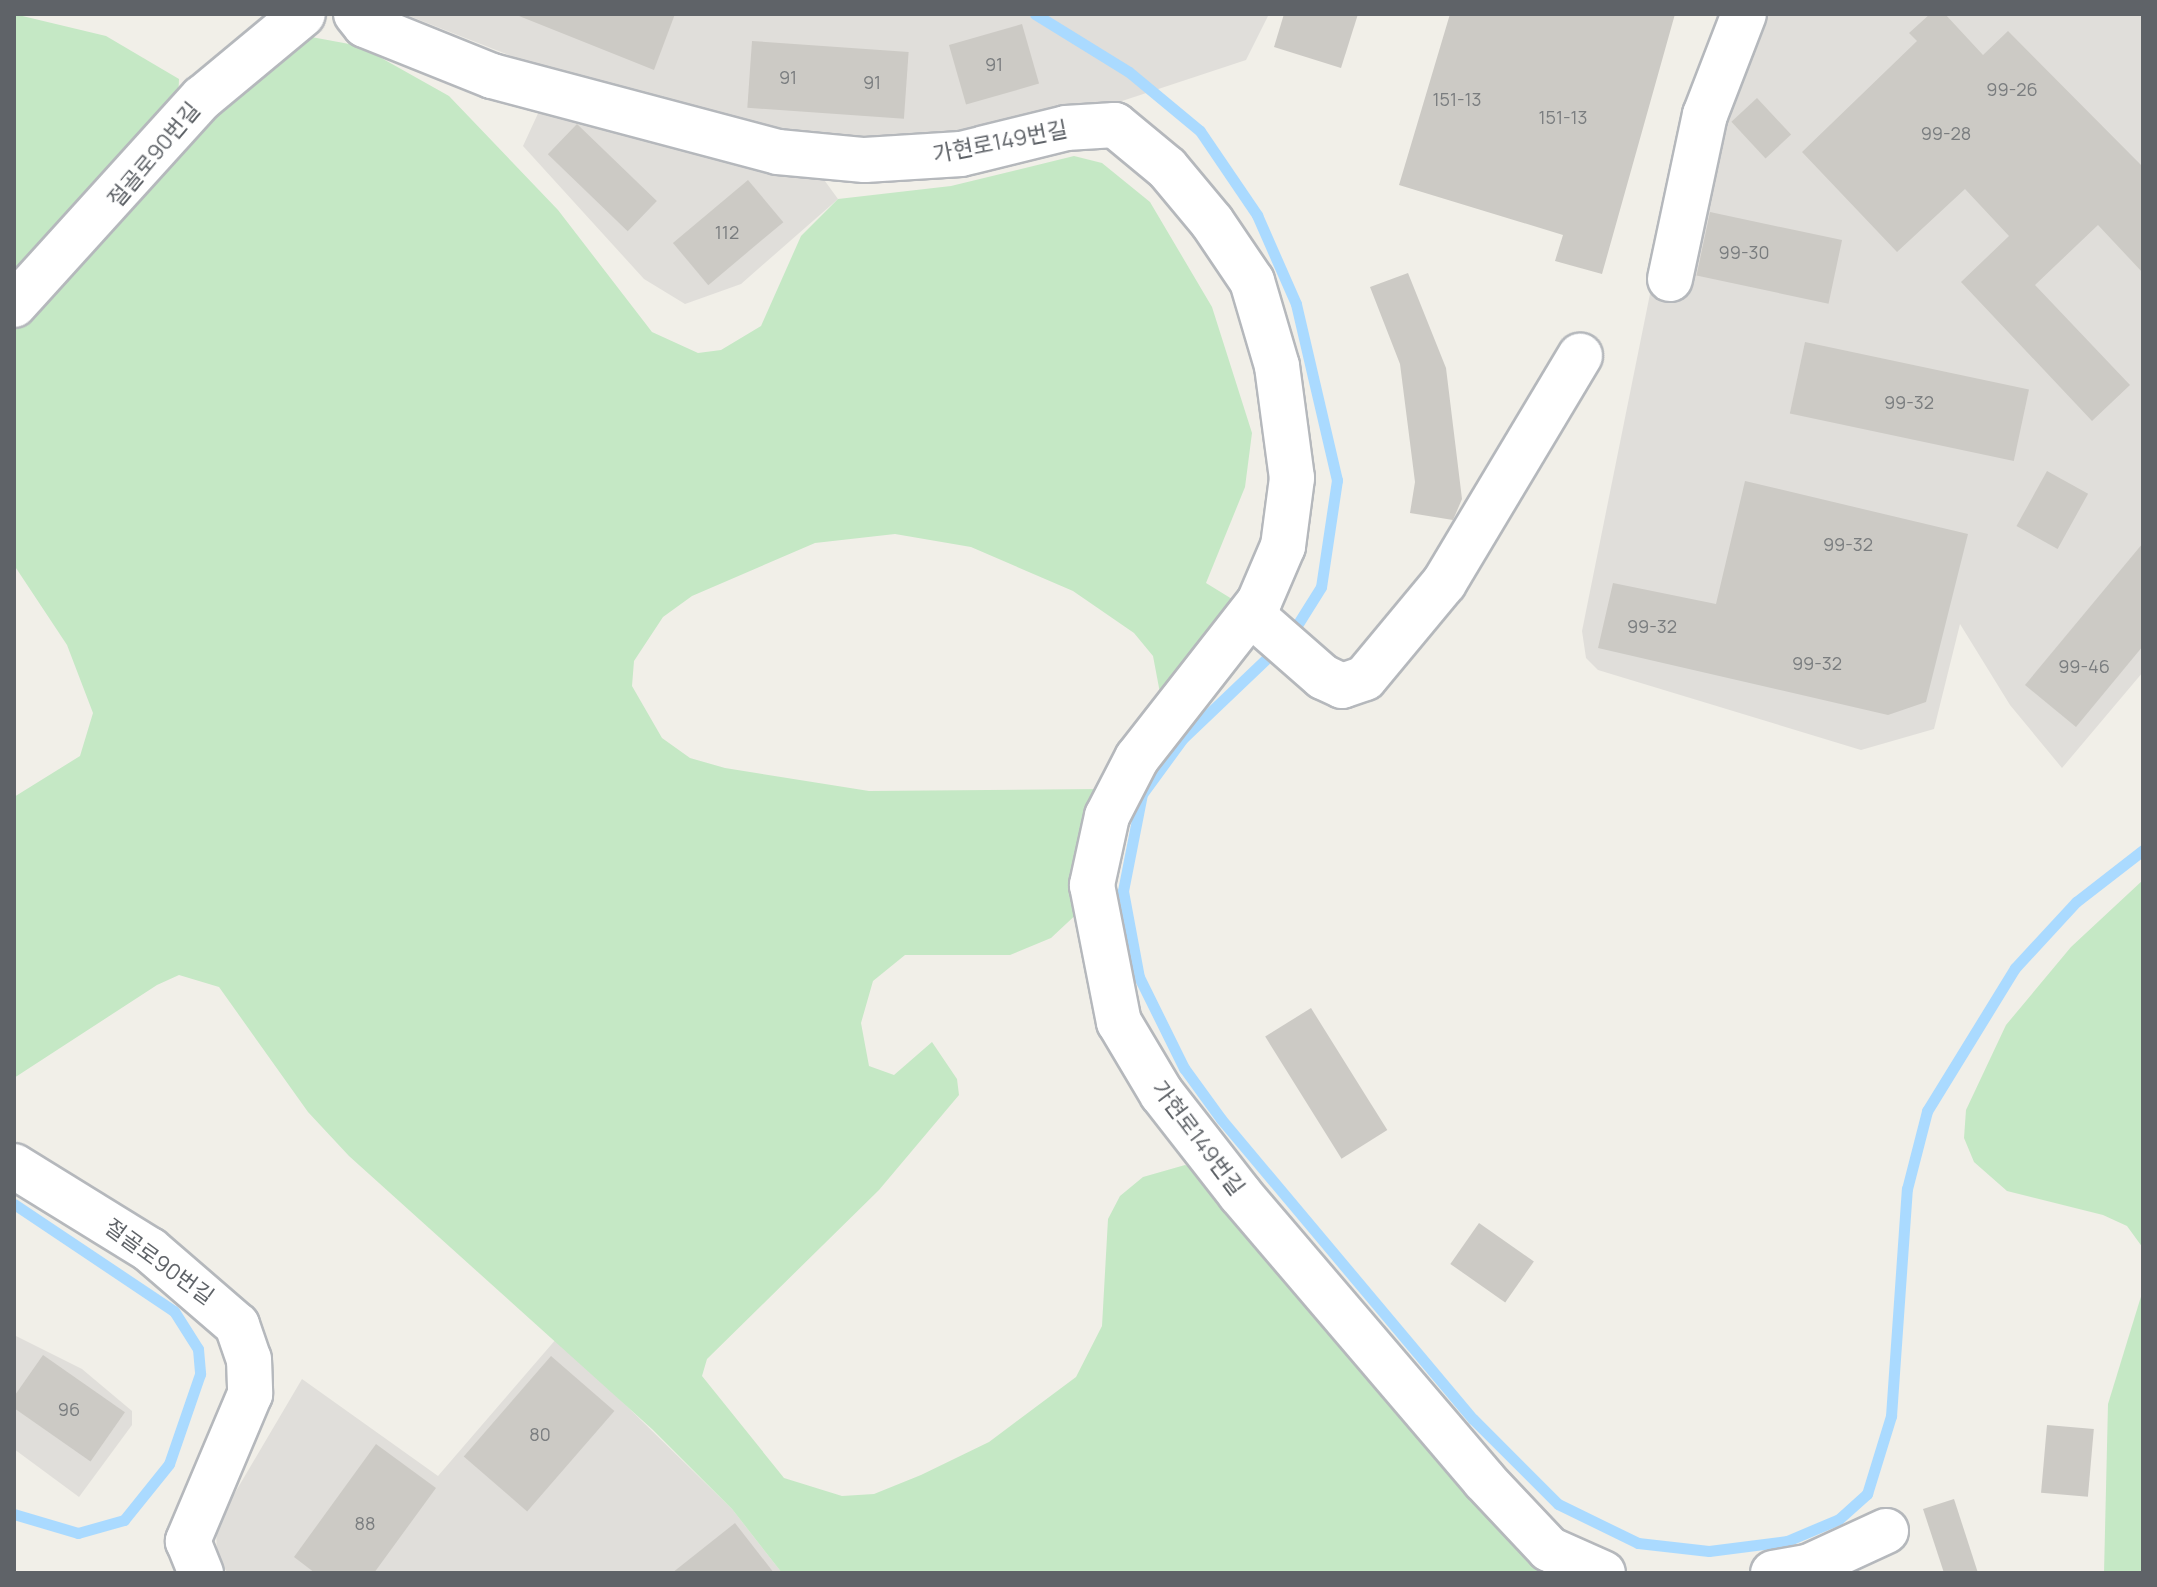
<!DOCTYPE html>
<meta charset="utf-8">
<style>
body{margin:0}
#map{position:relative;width:2157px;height:1587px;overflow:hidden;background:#f1efe8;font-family:Manrope,"Noto Sans KR",sans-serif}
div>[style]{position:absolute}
.industrial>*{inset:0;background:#e0deda}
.green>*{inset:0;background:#c5e8c5}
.stream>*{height:11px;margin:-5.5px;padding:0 5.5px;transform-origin:5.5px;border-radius:5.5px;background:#aadaff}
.building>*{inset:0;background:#cccac5;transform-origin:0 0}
.roads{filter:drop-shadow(2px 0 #b5b8bc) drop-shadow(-2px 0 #b5b8bc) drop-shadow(0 2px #b5b8bc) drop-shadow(0 -2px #b5b8bc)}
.minor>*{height:44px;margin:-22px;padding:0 22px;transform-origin:22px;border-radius:22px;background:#fff}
span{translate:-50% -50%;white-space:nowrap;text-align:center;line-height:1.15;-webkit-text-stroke:7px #fff;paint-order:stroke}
.number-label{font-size:18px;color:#7a7d7f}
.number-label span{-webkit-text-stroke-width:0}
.street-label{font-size:22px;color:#5f6368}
.frame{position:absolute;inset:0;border:16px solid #5f6368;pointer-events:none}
</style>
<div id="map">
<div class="industrial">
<i style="clip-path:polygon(404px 14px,1269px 14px,1246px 60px,1110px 105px,932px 140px,830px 142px,580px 83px)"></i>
<i style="clip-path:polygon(1766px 14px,2143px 14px,2143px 672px,2062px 768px,2010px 705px,1960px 624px,1934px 729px,1861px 750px,1598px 670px,1586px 658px,1582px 631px,1652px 284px,1708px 178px)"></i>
<i style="clip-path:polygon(541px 107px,727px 161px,822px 177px,838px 199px,741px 284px,685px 304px,644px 279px,523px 146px)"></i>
<i style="clip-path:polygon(14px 1335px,82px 1369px,132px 1411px,132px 1425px,79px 1497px,14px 1449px)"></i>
<i style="clip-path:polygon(557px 1338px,732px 1509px,782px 1573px,228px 1573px,217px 1559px,216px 1525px,302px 1379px,438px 1476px)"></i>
</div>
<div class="green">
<i style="clip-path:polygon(14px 14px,106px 36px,179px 79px,178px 102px,14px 287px)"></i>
<i style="clip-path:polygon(306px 36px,360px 46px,449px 96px,558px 210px,652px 332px,698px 353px,721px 350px,761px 326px,801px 236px,838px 199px,951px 186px,1074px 156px,1102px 163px,1150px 202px,1212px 307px,1252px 433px,1245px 487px,1206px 583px,1245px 607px,1160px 693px,1153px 656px,1134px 633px,1073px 591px,971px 547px,895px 534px,815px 543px,692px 596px,663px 617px,634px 661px,632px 686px,662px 738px,690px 758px,725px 768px,869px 791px,1101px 789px,1082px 909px,1051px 938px,1010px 955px,905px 955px,873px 981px,861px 1023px,869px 1066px,894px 1075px,932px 1042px,957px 1079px,959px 1095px,879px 1190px,707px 1359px,702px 1376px,784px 1478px,842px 1496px,874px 1494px,921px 1475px,989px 1442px,1076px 1377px,1102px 1326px,1108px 1219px,1120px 1196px,1143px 1177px,1185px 1165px,1202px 1172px,1559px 1573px,782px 1573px,732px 1509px,652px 1429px,349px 1156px,308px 1112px,219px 987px,179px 975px,157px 985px,14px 1078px,14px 797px,80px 756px,93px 713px,67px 645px,14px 565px,14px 318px,196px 131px)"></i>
<i style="clip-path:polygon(2143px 880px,2143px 1248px,2127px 1226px,2103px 1215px,2007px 1191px,1974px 1162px,1964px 1138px,1966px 1110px,2006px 1025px,2071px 947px)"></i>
<i style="clip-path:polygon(2143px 1290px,2143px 1573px,2104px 1573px,2108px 1404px)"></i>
</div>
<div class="stream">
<i style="left:1035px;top:14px;width:110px;rotate:31.7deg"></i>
<i style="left:1129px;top:72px;width:92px;rotate:39.7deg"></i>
<i style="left:1200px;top:131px;width:102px;rotate:55.8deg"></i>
<i style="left:1257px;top:215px;width:97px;rotate:66.3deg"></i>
<i style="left:1296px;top:304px;width:181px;rotate:76.9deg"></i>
<i style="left:1337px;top:480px;width:108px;rotate:98.5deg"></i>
<i style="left:1321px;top:587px;width:51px;rotate:122.1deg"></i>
<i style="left:1265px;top:660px;width:113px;rotate:136.4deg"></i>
<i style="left:1183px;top:738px;width:69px;rotate:126.2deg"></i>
<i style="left:1142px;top:794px;width:99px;rotate:101.1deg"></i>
<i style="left:1123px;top:891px;width:87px;rotate:79.5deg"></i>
<i style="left:1139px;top:977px;width:102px;rotate:63.7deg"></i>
<i style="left:1184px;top:1068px;width:63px;rotate:54deg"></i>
<i style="left:1221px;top:1119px;width:392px;rotate:50deg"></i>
<i style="left:1473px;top:1419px;width:120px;rotate:45deg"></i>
<i style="left:1558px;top:1504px;width:89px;rotate:26deg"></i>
<i style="left:1638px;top:1543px;width:71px;rotate:6.4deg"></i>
<i style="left:1709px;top:1551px;width:79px;rotate:-7.3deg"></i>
<i style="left:1787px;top:1541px;width:56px;rotate:-22.9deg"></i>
<i style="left:1839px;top:1519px;width:38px;rotate:-42deg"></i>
<i style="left:1867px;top:1494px;width:82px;rotate:-72.9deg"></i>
<i style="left:1891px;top:1416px;width:228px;rotate:-86deg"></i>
<i style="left:1907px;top:1189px;width:81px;rotate:-75.6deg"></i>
<i style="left:1927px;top:1111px;width:168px;rotate:-58.4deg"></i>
<i style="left:2015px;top:968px;width:90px;rotate:-47.3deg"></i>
<i style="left:2076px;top:902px;width:85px;rotate:-37.8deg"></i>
<i style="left:14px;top:1204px;width:192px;rotate:33.8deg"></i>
<i style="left:174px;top:1311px;width:45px;rotate:57.7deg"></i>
<i style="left:198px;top:1349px;width:25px;rotate:85deg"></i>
<i style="left:200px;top:1374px;width:95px;rotate:109deg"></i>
<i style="left:169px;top:1464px;width:72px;rotate:128.8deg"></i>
<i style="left:124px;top:1520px;width:48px;rotate:164.2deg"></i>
<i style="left:78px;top:1533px;width:67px;rotate:-163.5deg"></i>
</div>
<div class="building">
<i style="clip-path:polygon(514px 14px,675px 14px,654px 70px)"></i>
<i style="clip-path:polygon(1284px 14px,1358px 14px,1341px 68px,1274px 47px)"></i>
<i style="clip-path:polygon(1450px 14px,1675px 14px,1602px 274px,1555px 261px,1563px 235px,1399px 185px)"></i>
<i style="clip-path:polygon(1930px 14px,1945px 14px,1983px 55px,2008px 31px,2143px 167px,2143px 273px,2098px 225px,2035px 285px,2130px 385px,2092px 421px,1961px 282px,2009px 236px,1965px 189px,1897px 252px,1802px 152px,1917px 41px,1909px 33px)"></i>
<i style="left:1022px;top:24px;width:62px;height:76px;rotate:74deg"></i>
<i style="left:752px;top:41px;width:157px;height:67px;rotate:4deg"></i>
<i style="left:1757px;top:98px;width:50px;height:35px;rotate:47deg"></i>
<i style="left:577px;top:124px;width:111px;height:42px;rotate:44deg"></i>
<i style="left:748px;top:180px;width:55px;height:98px;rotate:50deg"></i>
<i style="left:1710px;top:212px;width:135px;height:65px;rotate:12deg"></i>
<i style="clip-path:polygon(1408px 273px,1446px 368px,1462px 499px,1453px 520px,1410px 513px,1415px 482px,1400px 364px,1370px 287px)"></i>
<i style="left:1805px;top:342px;width:229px;height:73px;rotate:12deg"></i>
<i style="left:2047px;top:471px;width:47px;height:63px;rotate:29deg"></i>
<i style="clip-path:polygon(1745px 481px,1968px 534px,1926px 702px,1888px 715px,1598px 648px,1613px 583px,1716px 604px)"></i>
<i style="clip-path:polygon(2143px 543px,2143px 646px,2076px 727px,2025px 685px)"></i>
<i style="left:1311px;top:1008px;width:144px;height:54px;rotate:58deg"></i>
<i style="left:1479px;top:1223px;width:67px;height:50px;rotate:35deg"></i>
<i style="left:43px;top:1355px;width:100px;height:60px;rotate:35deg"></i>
<i style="left:551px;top:1356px;width:84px;height:133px;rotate:41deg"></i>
<i style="left:2047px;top:1425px;width:47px;height:68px;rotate:5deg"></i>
<i style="clip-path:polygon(376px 1444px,436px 1488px,374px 1573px,315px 1573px,294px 1557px)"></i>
<i style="clip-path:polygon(1954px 1499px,1978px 1573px,1944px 1573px,1923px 1509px)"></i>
<i style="clip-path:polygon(735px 1523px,774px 1573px,672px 1573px)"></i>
</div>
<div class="roads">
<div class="minor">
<i style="left:356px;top:14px;width:14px;rotate:51deg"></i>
<i style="left:365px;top:25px;width:137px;rotate:21.9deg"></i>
<i style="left:492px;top:76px;width:296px;rotate:14.9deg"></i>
<i style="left:778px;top:152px;width:87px;rotate:5.3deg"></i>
<i style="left:865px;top:160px;width:96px;rotate:-3.6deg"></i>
<i style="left:961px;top:154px;width:108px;rotate:-13.9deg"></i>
<i style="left:1066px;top:128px;width:49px;rotate:-3.5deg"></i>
<i style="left:1115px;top:125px;width:67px;rotate:39.6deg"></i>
<i style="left:1167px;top:168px;width:70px;rotate:50.2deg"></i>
<i style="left:1212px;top:222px;width:71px;rotate:55.9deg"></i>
<i style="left:1252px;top:281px;width:89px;rotate:73.6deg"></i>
<i style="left:1277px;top:366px;width:113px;rotate:82.4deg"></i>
<i style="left:1292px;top:478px;width:69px;rotate:97.5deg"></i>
<i style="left:1283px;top:546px;width:61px;rotate:113.2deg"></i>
<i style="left:1259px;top:602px;width:198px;rotate:128deg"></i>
<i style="left:1137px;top:758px;width:65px;rotate:117.3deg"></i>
<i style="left:1107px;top:816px;width:71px;rotate:102.3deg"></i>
<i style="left:1092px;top:885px;width:140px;rotate:78.9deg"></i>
<i style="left:1119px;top:1022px;width:84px;rotate:59.2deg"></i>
<i style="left:1162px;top:1094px;width:127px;rotate:52deg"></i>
<i style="left:1240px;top:1194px;width:376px;rotate:49.5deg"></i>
<i style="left:1484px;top:1480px;width:95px;rotate:46.7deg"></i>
<i style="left:1549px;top:1549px;width:59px;rotate:24deg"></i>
<i style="left:1670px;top:279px;width:168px;rotate:-78deg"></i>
<i style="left:1705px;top:115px;width:108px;rotate:-68.9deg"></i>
<i style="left:14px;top:305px;width:280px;rotate:-47.8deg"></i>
<i style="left:202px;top:98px;width:131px;rotate:-39.7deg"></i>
<i style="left:1251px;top:614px;width:96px;rotate:41.2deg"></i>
<i style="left:1323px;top:677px;width:21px;rotate:25deg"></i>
<i style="left:1342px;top:686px;width:24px;rotate:-19deg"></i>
<i style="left:1365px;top:678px;width:124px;rotate:-50.3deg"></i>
<i style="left:1444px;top:583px;width:265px;rotate:-59.1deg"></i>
<i style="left:14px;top:1166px;width:160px;rotate:31.7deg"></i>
<i style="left:150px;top:1250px;width:115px;rotate:40.8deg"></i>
<i style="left:237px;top:1325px;width:36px;rotate:71deg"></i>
<i style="left:249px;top:1359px;width:35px;rotate:88deg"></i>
<i style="left:250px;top:1394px;width:160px;rotate:112.9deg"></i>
<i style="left:188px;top:1541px;width:35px;rotate:68deg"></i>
<i style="left:1773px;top:1573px;width:36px;rotate:-10deg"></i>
<i style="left:1808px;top:1567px;width:86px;rotate:-24.8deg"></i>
</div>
</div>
<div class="number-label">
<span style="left:994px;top:64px">91</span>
<span style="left:788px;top:77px">91</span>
<span style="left:872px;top:82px">91</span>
<span style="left:2012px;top:89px">99-26</span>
<span style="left:1457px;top:99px">151-13</span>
<span style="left:1563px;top:117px">151-13</span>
<span style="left:1946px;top:133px">99-28</span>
<span style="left:727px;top:232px">112</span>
<span style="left:1744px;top:252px">99-30</span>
<span style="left:1909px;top:402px">99-32</span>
<span style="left:1848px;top:544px">99-32</span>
<span style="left:1652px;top:626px">99-32</span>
<span style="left:1817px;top:663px">99-32</span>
<span style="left:2084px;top:666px">99-46</span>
<span style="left:69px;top:1409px">96</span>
<span style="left:540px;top:1434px">80</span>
<span style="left:365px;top:1523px">88</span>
</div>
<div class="street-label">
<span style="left:1000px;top:142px;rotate:-11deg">가현로149번길</span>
<span style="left:154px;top:155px;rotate:-50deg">절골로90번길</span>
<span style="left:1198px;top:1138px;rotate:53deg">가현로149번길</span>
<span style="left:159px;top:1262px;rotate:36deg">절골로90번길</span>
</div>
<div class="frame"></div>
</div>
